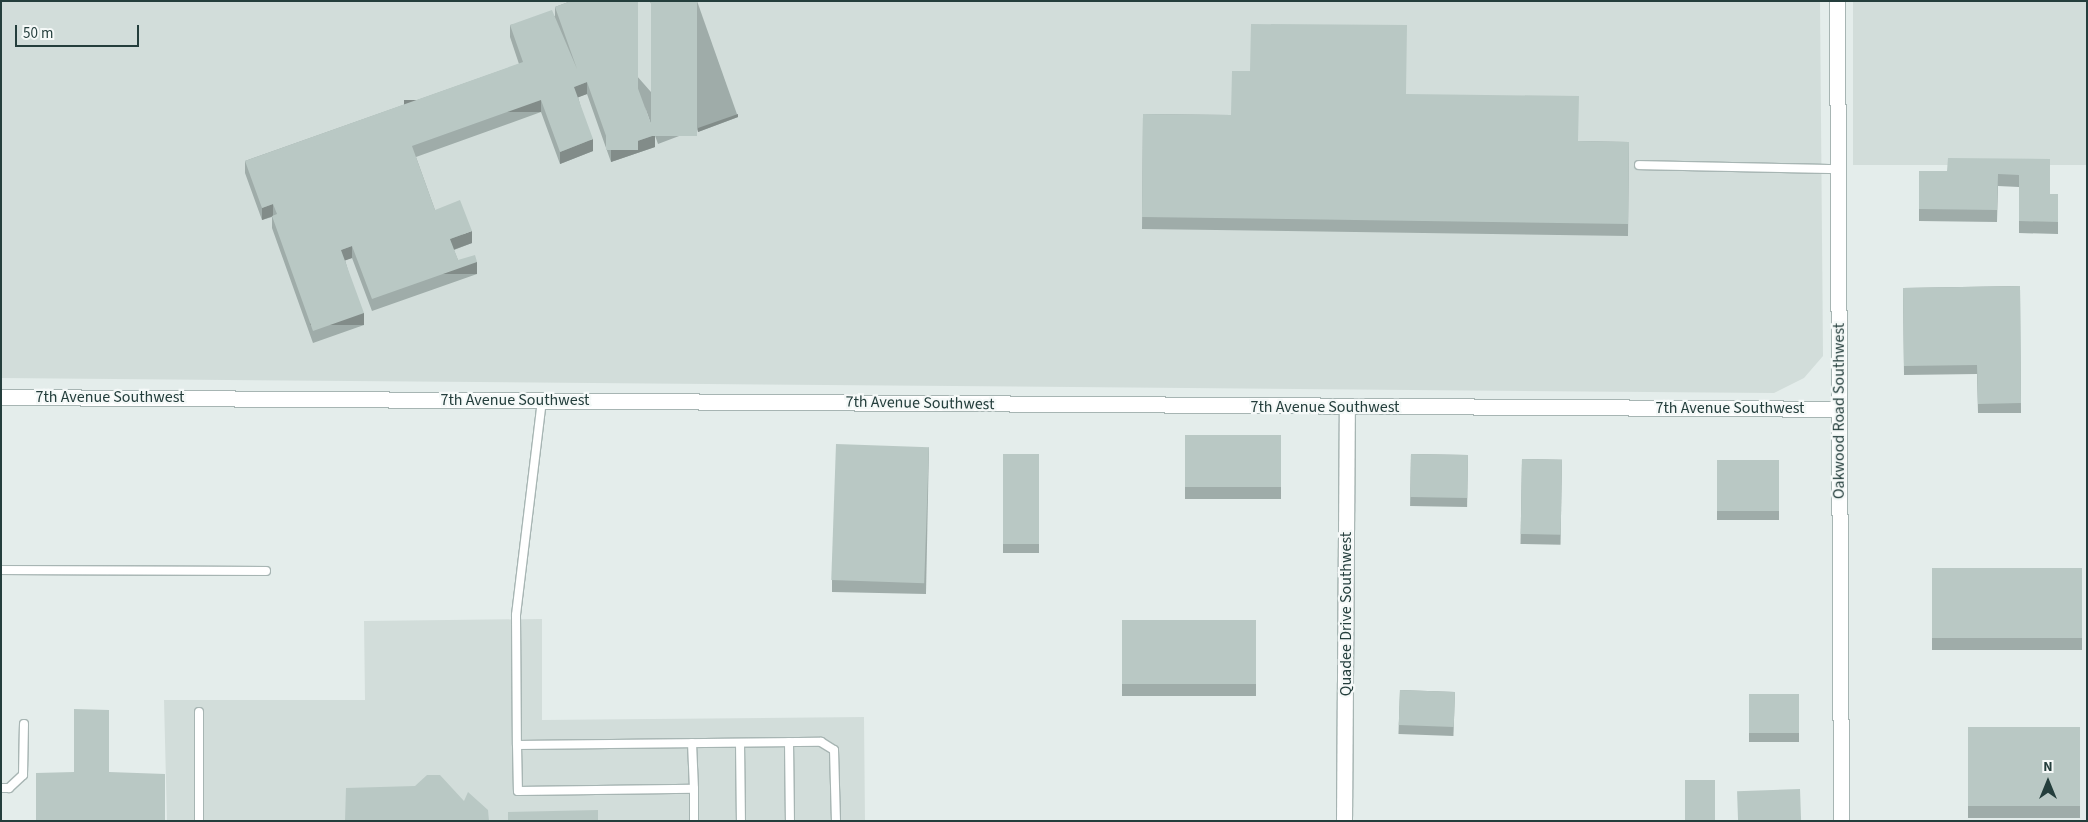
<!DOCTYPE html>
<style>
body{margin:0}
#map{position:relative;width:2088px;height:822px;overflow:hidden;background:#e4edeb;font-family:"Source Sans 3",sans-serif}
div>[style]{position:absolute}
.built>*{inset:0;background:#d2ddda;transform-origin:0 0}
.roads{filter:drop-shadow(1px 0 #a7b5b3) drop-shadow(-1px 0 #a7b5b3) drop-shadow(0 1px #a7b5b3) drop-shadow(0 -1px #a7b5b3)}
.service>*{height:8px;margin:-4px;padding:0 4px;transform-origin:4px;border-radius:4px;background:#fff}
.minor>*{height:15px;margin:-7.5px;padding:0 7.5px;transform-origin:7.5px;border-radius:7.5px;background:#fff}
.wall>*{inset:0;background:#9faca9;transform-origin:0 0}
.shaded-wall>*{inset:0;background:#828c89;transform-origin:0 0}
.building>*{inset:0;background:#b9c8c4;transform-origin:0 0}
span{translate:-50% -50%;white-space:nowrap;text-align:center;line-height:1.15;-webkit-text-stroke:4.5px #f5f9f8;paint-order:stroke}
.street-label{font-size:16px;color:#243e3c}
.frame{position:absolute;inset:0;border:2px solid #243e3c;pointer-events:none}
.north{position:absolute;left:2023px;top:757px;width:50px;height:50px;-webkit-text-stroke:4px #f5f9f8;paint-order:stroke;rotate:0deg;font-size:14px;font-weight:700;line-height:20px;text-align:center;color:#243e3c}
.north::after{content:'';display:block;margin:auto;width:18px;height:22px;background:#243e3c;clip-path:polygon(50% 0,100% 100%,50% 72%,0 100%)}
.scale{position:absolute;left:15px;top:25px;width:124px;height:22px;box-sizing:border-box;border:2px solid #243e3c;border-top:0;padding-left:6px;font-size:15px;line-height:18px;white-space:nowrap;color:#243e3c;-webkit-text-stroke:4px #f5f9f8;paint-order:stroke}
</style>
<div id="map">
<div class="built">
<i style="clip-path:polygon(1px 1px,1820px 1px,1823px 356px,1804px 378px,1774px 393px,1px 378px)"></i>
<i style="left:1853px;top:1px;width:234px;height:164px"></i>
<i style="clip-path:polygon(542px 619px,542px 720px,864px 717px,865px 821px,167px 821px,164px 700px,365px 700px,364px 621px)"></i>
</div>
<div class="roads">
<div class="service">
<i style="left:1639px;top:165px;width:198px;rotate:1.2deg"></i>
<i style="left:542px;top:400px;width:217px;rotate:96.9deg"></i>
<i style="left:516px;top:615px;width:130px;rotate:89.6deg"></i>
<i style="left:517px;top:745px;width:304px;rotate:-0.6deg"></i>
<i style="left:821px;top:742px;width:15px;rotate:32deg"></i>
<i style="left:834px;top:750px;width:71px;rotate:88.4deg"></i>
<i style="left:1px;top:570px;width:265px;rotate:0.2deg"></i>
<i style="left:199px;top:712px;width:109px;rotate:90deg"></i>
<i style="left:789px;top:742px;width:79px;rotate:89.3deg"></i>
<i style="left:692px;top:743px;width:46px;rotate:87.5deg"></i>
<i style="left:740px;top:743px;width:78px;rotate:89.3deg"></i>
<i style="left:517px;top:745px;width:46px;rotate:88.8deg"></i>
<i style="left:518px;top:791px;width:176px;rotate:-0.7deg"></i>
<i style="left:694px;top:789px;width:32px;rotate:90deg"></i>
<i style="left:1px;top:788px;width:8px"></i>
<i style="left:9px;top:788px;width:19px;rotate:-43deg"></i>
<i style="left:23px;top:775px;width:51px;rotate:-88.9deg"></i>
</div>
<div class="minor">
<i style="left:1837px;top:1px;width:820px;rotate:89.72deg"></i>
<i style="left:1px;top:397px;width:1837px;rotate:0.37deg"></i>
<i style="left:1344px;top:821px;width:414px;rotate:-89.6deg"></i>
</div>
</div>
<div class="wall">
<i style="clip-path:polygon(571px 1px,687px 133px,658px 144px,645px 107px,655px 147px,611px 162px,587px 94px,578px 97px,593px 151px,560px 164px,541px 112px,416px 157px,435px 210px,472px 243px,454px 250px,458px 260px,477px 274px,372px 311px,352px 258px,345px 260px,364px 325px,313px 343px,272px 228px,272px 217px,262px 220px,245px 173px,245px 161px,519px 64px,510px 37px,510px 25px,555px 16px,555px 7px)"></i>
<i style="clip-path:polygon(650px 1px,697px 1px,738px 117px,698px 132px)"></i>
<i style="clip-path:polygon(1406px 94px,1578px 141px,1629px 142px,1628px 236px,1142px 229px,1143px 114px,1231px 115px)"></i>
<i style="clip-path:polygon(2050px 159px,2050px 194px,2058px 194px,2058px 234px,2019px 233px,2019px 187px,1998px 186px,1997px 222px,1919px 221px,1919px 171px,1947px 171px)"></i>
<i style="clip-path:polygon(2020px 286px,2021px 413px,1978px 413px,1977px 374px,1904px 375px,1903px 288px)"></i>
<i style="left:1185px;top:435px;width:96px;height:64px"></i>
<i style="clip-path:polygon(929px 447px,926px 594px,832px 592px,832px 580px)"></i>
<i style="left:1003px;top:454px;width:36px;height:99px"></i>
<i style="left:1411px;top:454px;width:57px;height:52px;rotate:1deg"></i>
<i style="left:1522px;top:459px;width:40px;height:85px;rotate:1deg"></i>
<i style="left:1717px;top:460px;width:62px;height:60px"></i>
<i style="left:2082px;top:568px;width:82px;height:150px;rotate:90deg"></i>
<i style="left:1122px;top:620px;width:134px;height:76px"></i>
<i style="left:1400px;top:690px;width:55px;height:44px;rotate:2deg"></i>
<i style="left:1749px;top:694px;width:50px;height:48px"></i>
<i style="left:1968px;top:727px;width:112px;height:91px"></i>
</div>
<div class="shaded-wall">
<i style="clip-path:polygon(587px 82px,587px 94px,574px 99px,574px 87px)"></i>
<i style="left:541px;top:100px;width:12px;height:137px;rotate:90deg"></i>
<i style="clip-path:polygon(738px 114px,738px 117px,698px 132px,698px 128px)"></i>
<i style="left:687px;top:130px;width:3px;height:31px;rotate:90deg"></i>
<i style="clip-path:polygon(655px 135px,655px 147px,611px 162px,611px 150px)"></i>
<i style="clip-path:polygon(593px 139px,593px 151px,560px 164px,560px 152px)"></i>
<i style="clip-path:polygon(273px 204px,273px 216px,262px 220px,262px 208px)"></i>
<i style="clip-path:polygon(472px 231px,472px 243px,450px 251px,450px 239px)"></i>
<i style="clip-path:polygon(352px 246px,352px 258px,341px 262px,341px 250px)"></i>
<i style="left:477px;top:262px;width:12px;height:111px;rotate:90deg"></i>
<i style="left:364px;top:313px;width:12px;height:54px;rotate:90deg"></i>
</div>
<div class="building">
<i style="clip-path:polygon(571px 1px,606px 1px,655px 135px,611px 150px,587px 82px,574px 87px,593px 139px,560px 152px,541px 100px,412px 146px,435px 210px,460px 200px,472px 231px,450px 239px,458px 260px,475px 255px,477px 262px,372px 299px,352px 246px,341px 250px,364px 313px,313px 331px,272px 216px,277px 214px,273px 204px,262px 208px,245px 161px,523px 62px,510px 25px,552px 10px,577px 69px,555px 7px)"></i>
<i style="left:606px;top:1px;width:32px;height:149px"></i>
<i style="left:651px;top:1px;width:46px;height:135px"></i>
<i style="clip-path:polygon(1251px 24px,1407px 25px,1406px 94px,1579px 96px,1578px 141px,1629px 142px,1628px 224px,1142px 217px,1143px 114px,1231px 115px,1232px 71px,1250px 71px)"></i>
<i style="clip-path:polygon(1948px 158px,2050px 159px,2050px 194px,2058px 194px,2058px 222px,2019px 221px,2019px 175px,1998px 174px,1997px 210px,1919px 209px,1919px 171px,1947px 171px)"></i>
<i style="clip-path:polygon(2020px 286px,2021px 403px,1978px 404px,1977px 365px,1904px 366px,1903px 288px)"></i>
<i style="left:1185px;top:435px;width:96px;height:52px"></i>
<i style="left:836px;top:444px;width:93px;height:136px;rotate:2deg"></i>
<i style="left:1003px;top:454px;width:36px;height:90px"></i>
<i style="left:1411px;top:454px;width:57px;height:43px;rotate:1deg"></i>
<i style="left:1522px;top:459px;width:40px;height:75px;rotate:1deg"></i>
<i style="left:1717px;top:460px;width:62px;height:51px"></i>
<i style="left:2082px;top:568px;width:70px;height:150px;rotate:90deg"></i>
<i style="left:1122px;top:620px;width:134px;height:64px"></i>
<i style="left:1400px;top:690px;width:55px;height:35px;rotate:2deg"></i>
<i style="left:1749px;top:694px;width:50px;height:39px"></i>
<i style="clip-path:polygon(74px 709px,109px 710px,109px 772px,165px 774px,165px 821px,36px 821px,36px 773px,74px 772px)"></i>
<i style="left:1968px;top:727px;width:112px;height:79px"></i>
<i style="clip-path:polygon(427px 775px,440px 775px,464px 801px,468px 792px,488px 810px,489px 821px,345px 821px,346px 788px,415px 786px)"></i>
<i style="left:1685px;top:780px;width:30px;height:41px"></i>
<i style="left:1800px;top:789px;width:32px;height:63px;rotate:88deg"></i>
<i style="clip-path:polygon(598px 810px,598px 821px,508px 821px,508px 812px)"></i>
</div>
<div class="street-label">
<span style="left:110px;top:397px">7th Avenue Southwest</span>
<span style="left:515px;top:400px">7th Avenue Southwest</span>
<span style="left:920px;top:403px;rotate:1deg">7th Avenue Southwest</span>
<span style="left:1325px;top:407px">7th Avenue Southwest</span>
<span style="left:1730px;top:408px">7th Avenue Southwest</span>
<span style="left:1839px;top:411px;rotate:-90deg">Oakwood Road Southwest</span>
<span style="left:1346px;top:614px;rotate:-90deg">Quadee Drive Southwest</span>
</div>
<div class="frame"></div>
<div class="north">N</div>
<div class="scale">50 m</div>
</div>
